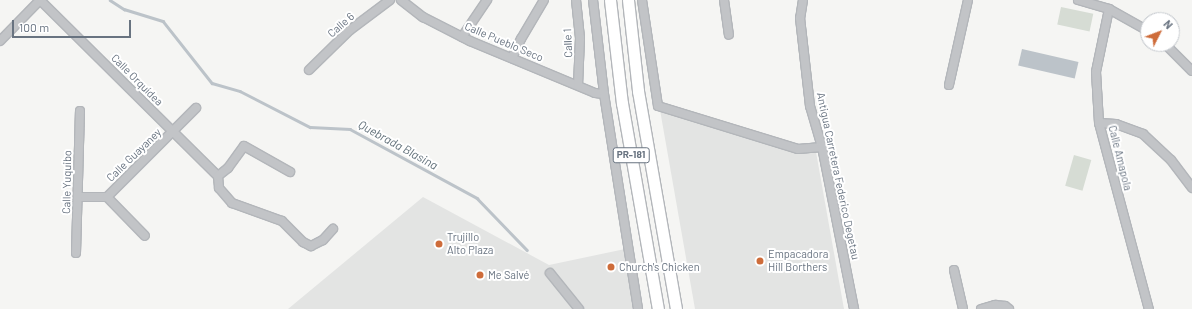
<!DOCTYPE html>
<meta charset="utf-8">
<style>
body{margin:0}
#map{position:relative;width:1192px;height:309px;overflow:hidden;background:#f5f5f3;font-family:Barlow,sans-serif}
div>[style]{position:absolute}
.built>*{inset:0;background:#e3e4e3}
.green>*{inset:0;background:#d6dcd4;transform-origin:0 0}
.water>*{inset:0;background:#bcc3c9;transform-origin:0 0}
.stream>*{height:2.5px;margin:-1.25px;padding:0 1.25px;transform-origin:1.25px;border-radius:1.25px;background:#bcc3c9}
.roads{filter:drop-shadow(1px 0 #b3b6ba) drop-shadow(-1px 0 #b3b6ba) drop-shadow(0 1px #b3b6ba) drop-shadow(0 -1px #b3b6ba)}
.minor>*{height:8px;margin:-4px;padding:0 4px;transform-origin:4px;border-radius:4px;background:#c2c4c7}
.major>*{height:11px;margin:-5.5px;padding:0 5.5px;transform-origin:5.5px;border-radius:5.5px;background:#fff}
.dots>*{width:11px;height:11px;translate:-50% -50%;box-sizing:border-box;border:2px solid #fff;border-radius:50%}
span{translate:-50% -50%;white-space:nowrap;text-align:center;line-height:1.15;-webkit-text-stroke:4px #fff;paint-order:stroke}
.shield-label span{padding:1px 3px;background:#fff;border:1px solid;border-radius:3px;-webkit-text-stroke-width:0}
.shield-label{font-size:10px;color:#687380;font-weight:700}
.street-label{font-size:11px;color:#687380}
.poi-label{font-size:11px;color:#687380}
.left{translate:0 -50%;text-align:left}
.water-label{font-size:12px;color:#64737c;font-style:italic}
.north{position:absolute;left:1140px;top:12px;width:40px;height:40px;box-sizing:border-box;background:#fff;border:1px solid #c3c7cc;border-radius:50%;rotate:48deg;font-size:11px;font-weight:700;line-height:16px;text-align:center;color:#687380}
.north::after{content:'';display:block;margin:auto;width:14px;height:18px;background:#ce6c3a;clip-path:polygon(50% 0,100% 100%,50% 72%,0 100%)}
.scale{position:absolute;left:12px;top:20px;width:119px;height:18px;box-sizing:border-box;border:2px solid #687380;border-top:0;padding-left:5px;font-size:12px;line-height:14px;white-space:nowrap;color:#687380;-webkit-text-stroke:3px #fff;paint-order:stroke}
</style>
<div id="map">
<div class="built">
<i style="clip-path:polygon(660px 110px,798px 152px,816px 152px,844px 309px,695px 309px)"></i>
<i style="clip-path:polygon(423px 197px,549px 265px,625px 249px,638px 309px,288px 309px)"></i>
</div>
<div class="green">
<i style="left:1061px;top:7px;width:33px;height:18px;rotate:12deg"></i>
<i style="left:1074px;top:155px;width:18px;height:32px;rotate:16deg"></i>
</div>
<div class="water">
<i style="left:1022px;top:49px;width:58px;height:17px;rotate:13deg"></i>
</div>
<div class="stream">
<i style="left:110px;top:0;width:17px;rotate:33deg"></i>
<i style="left:124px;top:9px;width:41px;rotate:17.1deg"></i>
<i style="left:163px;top:21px;width:79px;rotate:51.7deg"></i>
<i style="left:212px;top:83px;width:29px;rotate:16deg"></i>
<i style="left:240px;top:91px;width:79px;rotate:27.2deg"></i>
<i style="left:310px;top:127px;width:40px;rotate:2.9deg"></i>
<i style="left:350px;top:129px;width:145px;rotate:28.5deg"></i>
<i style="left:477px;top:198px;width:72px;rotate:46.1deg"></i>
</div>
<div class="roads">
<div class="minor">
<i style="left:40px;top:0;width:250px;rotate:44.7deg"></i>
<i style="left:401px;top:0;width:28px;rotate:38deg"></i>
<i style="left:423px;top:17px;width:53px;rotate:27.1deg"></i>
<i style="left:470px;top:41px;width:135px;rotate:22.6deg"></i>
<i style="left:595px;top:93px;width:9px;rotate:6deg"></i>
<i style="left:576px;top:0;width:38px;rotate:84deg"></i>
<i style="left:580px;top:38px;width:47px;rotate:92.4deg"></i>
<i style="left:593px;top:0;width:95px;rotate:83.3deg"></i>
<i style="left:604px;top:94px;width:218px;rotate:81deg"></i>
<i style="left:642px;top:0;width:107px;rotate:81.4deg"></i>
<i style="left:658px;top:106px;width:146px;rotate:17.1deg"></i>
<i style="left:798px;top:149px;width:24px;rotate:-5deg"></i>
<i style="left:724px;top:0;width:35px;rotate:82deg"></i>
<i style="left:803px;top:0;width:18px;rotate:99deg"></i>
<i style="left:800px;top:18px;width:89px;rotate:83.5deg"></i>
<i style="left:810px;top:106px;width:43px;rotate:73.7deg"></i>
<i style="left:822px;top:147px;width:165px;rotate:78.8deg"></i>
<i style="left:1078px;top:0;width:32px;rotate:16deg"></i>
<i style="left:1109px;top:9px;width:45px;rotate:29.4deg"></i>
<i style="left:1109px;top:9px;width:64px;rotate:101.7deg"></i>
<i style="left:1096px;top:72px;width:51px;rotate:86.6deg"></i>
<i style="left:1099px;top:123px;width:193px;rotate:75deg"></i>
<i style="left:462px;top:37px;width:45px;rotate:-56deg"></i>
<i style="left:0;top:41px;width:57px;rotate:-45.7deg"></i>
<i style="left:1165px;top:44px;width:38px;rotate:45deg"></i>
<i style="left:512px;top:58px;width:21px;rotate:-65deg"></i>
<i style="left:521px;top:39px;width:45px;rotate:-59.5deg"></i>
<i style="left:309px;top:70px;width:57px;rotate:-44.3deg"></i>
<i style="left:350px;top:30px;width:50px;rotate:-36.9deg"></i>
<i style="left:949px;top:85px;width:87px;rotate:-77.4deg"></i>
<i style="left:1099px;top:123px;width:17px;rotate:3deg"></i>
<i style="left:1116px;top:124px;width:29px;rotate:20deg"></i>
<i style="left:1143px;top:134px;width:38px;rotate:43deg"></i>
<i style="left:1171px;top:160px;width:35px;rotate:53deg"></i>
<i style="left:218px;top:176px;width:12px;rotate:85deg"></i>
<i style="left:219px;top:188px;width:20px;rotate:49deg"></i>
<i style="left:232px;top:203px;width:53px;rotate:19.8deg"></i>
<i style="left:282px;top:221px;width:30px;rotate:45deg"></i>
<i style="left:303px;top:242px;width:9px;rotate:27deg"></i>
<i style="left:311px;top:246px;width:13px;rotate:-27deg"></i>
<i style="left:323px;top:240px;width:15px;rotate:-48deg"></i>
<i style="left:218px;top:176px;width:13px;rotate:-39deg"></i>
<i style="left:228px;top:168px;width:27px;rotate:-54deg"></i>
<i style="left:244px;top:146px;width:53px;rotate:29.5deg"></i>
<i style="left:78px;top:197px;width:29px"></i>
<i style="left:107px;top:197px;width:126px;rotate:-45deg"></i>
<i style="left:107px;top:197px;width:54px;rotate:45.7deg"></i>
<i style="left:76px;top:253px;width:142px;rotate:-88.4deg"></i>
<i style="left:954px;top:270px;width:40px;rotate:77deg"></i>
<i style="left:550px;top:273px;width:46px;rotate:51.1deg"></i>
<i style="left:981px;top:309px;width:15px;rotate:-16deg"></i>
<i style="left:995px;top:305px;width:10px;rotate:6deg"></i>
<i style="left:1005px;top:306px;width:5px;rotate:37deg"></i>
</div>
<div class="major">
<i style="left:610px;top:0;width:104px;rotate:83.4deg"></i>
<i style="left:622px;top:103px;width:209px;rotate:80.1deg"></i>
<i style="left:628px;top:0;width:92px;rotate:83.7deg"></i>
<i style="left:638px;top:91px;width:221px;rotate:80.1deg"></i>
</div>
</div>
<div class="dots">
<i style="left:439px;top:244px;background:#ce6c3a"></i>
<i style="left:760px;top:261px;background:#ce6c3a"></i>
<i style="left:611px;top:267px;background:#ce6c3a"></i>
<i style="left:480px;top:275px;background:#ce6c3a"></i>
</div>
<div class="shield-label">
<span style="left:631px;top:155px">PR-181</span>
</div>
<div class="street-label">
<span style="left:341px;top:25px;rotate:-41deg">Calle 6</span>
<span style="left:504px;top:42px;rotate:23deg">Calle Pueblo Seco</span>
<span style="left:568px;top:43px;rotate:-92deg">Calle 1</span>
<span style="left:137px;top:80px;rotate:45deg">Calle Orquídea</span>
<span style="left:134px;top:155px;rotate:-44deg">Calle Guayaney</span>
<span style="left:1120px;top:158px;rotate:76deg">Calle Amapola</span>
<span style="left:838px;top:176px;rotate:78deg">Antigua Carretera Federico Degetau</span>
<span style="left:67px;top:182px;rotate:-89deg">Calle Yuquibo</span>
</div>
<div class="poi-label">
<span class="left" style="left:447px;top:244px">Trujillo<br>Alto Plaza</span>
<span class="left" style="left:768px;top:261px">Empacadora<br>Hill Borthers</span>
<span class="left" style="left:619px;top:267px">Church's Chicken</span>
<span class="left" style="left:488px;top:275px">Me Salvé</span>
</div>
<div class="water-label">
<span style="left:398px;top:145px;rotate:29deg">Quebrada Blasina</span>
</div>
<div class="north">N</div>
<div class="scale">100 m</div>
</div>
